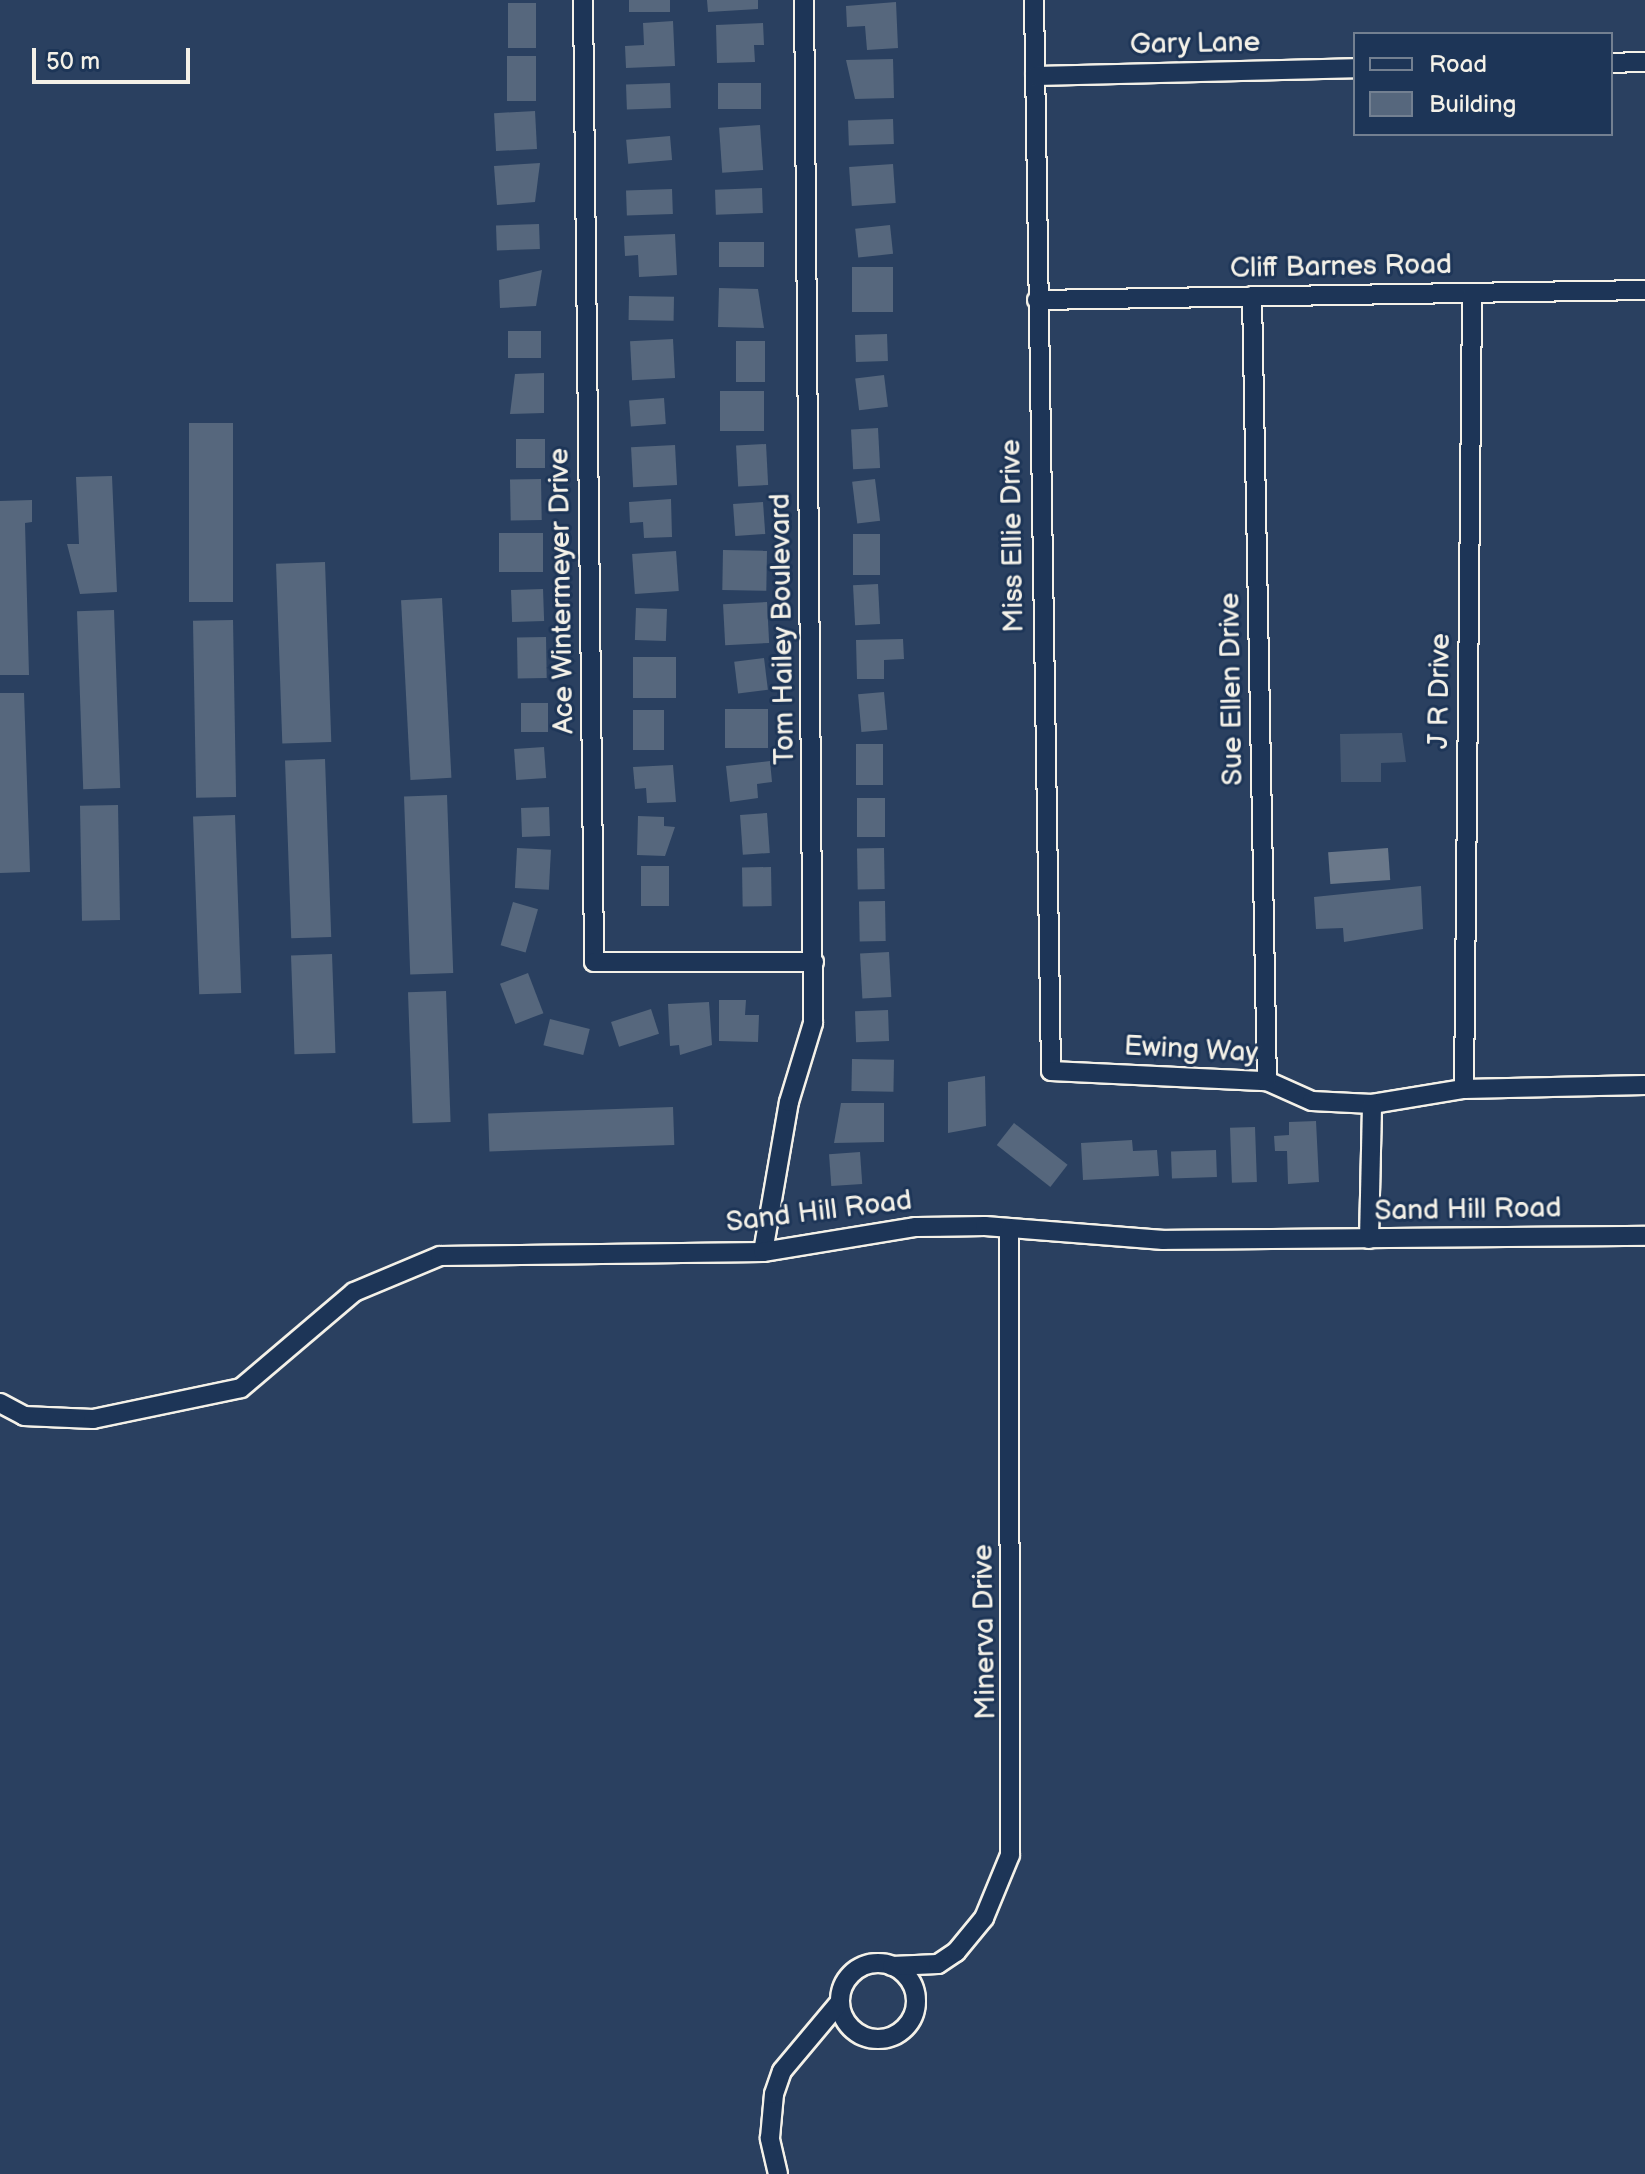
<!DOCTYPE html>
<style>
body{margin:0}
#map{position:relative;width:1645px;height:2174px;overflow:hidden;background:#2a4060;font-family:"Balsamiq Sans",sans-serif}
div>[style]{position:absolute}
.green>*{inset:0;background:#445771}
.water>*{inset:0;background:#6a788a;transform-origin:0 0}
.building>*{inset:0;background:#56677d;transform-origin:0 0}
.roads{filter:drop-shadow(2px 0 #f4f1e8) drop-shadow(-2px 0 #f4f1e8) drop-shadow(0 2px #f4f1e8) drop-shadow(0 -2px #f4f1e8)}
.minor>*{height:18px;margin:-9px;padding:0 9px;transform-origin:9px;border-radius:9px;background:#1d3557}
.minor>.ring{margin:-9px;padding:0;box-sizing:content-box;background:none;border:18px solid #1d3557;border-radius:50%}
span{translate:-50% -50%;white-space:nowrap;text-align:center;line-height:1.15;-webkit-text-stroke:6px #1d3557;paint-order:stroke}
.street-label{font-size:28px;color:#f4f1e8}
.legend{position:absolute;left:1353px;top:32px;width:260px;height:104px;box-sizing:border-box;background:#1d3557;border:2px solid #738091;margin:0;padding:10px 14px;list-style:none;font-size:24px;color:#f4f1e8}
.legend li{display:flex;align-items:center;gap:16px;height:40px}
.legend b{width:40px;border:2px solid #738091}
.scale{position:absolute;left:32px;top:48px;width:158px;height:36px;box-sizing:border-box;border:4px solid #f4f1e8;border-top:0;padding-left:10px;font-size:24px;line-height:28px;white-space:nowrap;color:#f4f1e8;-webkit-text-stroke:6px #1d3557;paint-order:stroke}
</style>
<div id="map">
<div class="green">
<i style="clip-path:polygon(1402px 733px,1406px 762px,1381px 763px,1381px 782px,1341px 782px,1340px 734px)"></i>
</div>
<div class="water">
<i style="left:1388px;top:848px;width:32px;height:60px;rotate:86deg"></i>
</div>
<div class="building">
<i style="left:629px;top:0;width:41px;height:12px"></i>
<i style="clip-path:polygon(707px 0,758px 0,758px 9px,708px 12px)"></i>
<i style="clip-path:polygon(896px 2px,898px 48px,867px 50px,865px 26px,847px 27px,846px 6px)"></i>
<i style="left:508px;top:3px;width:28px;height:45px"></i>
<i style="clip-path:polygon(673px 21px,675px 66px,626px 68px,625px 46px,644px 45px,643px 23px)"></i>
<i style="clip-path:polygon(763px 23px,764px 45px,754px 45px,755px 62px,717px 63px,716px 25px)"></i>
<i style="left:507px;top:56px;width:29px;height:45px"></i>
<i style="clip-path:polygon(893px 59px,894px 98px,855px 99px,846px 60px)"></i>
<i style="left:670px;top:83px;width:25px;height:44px;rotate:88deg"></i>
<i style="left:718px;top:83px;width:43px;height:26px"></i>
<i style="left:535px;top:111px;width:38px;height:41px;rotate:87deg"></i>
<i style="left:893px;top:119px;width:25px;height:45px;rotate:88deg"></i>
<i style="left:760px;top:125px;width:45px;height:41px;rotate:86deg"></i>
<i style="left:670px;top:136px;width:24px;height:44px;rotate:85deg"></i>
<i style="clip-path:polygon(540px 163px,535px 202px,497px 205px,494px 166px)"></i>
<i style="left:893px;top:164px;width:39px;height:44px;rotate:86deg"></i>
<i style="left:762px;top:188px;width:25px;height:47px;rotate:88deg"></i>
<i style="left:672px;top:189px;width:25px;height:46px;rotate:88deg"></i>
<i style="left:539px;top:224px;width:25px;height:43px;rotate:88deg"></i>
<i style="left:890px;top:225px;width:29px;height:35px;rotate:84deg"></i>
<i style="clip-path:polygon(675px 234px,677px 275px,639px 277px,638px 255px,625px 256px,624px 236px)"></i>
<i style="left:719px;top:242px;width:45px;height:25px"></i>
<i style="left:893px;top:267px;width:45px;height:41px;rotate:90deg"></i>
<i style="clip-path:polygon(542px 270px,536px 306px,500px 308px,499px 280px)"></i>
<i style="clip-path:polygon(719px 288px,758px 289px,764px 328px,718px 327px)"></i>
<i style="left:629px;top:296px;width:45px;height:24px;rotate:1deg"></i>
<i style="left:508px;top:331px;width:33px;height:27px"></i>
<i style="left:887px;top:334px;width:27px;height:32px;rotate:88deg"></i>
<i style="left:673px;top:339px;width:39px;height:43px;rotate:87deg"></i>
<i style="left:736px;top:341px;width:29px;height:41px"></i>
<i style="clip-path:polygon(544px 373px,544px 413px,510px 414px,515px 374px)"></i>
<i style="left:884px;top:375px;width:32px;height:29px;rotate:83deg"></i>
<i style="left:764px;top:391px;width:40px;height:44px;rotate:90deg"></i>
<i style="left:664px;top:398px;width:26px;height:35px;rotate:86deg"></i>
<i style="left:189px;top:423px;width:44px;height:179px"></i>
<i style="left:878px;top:428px;width:40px;height:27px;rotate:87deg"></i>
<i style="left:516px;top:439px;width:29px;height:29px"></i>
<i style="left:766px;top:444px;width:41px;height:30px;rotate:87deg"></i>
<i style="left:675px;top:445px;width:40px;height:44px;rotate:87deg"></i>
<i style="clip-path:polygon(112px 476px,117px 592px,80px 594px,67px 544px,79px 544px,76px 477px)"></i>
<i style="left:541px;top:479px;width:41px;height:31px;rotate:89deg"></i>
<i style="left:875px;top:479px;width:42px;height:23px;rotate:83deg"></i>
<i style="clip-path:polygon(671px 499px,672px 537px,644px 538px,643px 522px,630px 523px,629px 502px)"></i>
<i style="clip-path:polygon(32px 500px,32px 522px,25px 523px,29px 675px,0 675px,0 501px)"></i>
<i style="left:763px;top:502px;width:32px;height:30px;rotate:86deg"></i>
<i style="left:543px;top:533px;width:39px;height:44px;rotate:90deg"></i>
<i style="left:853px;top:534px;width:27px;height:41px"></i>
<i style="left:723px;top:550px;width:44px;height:40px;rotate:1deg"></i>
<i style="left:676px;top:551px;width:40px;height:44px;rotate:86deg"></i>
<i style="left:325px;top:562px;width:180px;height:49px;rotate:88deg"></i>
<i style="left:878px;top:584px;width:40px;height:25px;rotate:87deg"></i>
<i style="left:543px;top:589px;width:32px;height:32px;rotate:88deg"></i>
<i style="left:442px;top:598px;width:180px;height:41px;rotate:87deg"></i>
<i style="left:767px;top:602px;width:41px;height:44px;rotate:87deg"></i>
<i style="left:636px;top:608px;width:31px;height:32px;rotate:2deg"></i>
<i style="left:114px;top:610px;width:178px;height:37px;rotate:88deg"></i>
<i style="left:233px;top:620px;width:177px;height:40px;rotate:89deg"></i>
<i style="left:546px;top:637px;width:41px;height:29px;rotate:89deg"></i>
<i style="clip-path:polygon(903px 639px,904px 659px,884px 660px,884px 679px,857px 679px,856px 640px)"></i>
<i style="left:633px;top:657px;width:43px;height:41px"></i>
<i style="left:764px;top:658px;width:32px;height:30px;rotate:83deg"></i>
<i style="left:884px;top:692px;width:38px;height:26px;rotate:85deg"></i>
<i style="clip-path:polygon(0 693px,24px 693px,30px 872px,0 873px)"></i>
<i style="left:521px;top:703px;width:27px;height:29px"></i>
<i style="left:725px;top:709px;width:43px;height:39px"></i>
<i style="left:633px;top:710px;width:31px;height:40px"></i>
<i style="left:856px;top:744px;width:27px;height:41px"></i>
<i style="left:544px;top:747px;width:31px;height:30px;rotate:86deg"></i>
<i style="left:325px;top:759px;width:178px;height:40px;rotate:88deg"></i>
<i style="clip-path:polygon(770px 761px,772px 782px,757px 784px,758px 798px,730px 802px,726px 766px)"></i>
<i style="clip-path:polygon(673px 765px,676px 802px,647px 803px,646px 788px,635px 789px,633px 767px)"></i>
<i style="left:447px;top:795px;width:178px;height:43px;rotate:88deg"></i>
<i style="left:857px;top:798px;width:28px;height:39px"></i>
<i style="left:118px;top:805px;width:115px;height:38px;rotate:89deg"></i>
<i style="left:549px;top:807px;width:29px;height:28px;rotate:88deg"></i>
<i style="left:767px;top:813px;width:40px;height:27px;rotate:86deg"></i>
<i style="left:235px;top:815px;width:178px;height:42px;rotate:88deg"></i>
<i style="clip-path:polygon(638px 816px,664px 817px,664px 826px,675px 827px,665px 856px,637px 855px)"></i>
<i style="left:517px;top:848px;width:34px;height:40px;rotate:3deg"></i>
<i style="left:884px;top:848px;width:41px;height:27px;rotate:89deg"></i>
<i style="left:669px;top:866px;width:40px;height:28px;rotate:90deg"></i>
<i style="left:771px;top:867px;width:39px;height:29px;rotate:89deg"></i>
<i style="clip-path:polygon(1421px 886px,1423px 929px,1344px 942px,1343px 928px,1316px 929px,1314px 897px)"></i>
<i style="left:885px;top:901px;width:40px;height:26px;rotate:89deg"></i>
<i style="left:513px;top:902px;width:26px;height:45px;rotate:16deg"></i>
<i style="left:889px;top:952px;width:45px;height:29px;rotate:87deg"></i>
<i style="left:332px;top:954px;width:99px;height:41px;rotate:88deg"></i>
<i style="left:528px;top:973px;width:43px;height:30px;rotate:69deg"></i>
<i style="left:446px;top:991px;width:131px;height:38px;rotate:88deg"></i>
<i style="clip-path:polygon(719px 1000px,746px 1000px,745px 1015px,759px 1015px,758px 1042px,719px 1041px)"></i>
<i style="clip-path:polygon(709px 1002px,712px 1045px,680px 1055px,679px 1045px,670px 1046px,668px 1004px)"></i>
<i style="left:651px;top:1009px;width:26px;height:42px;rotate:72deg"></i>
<i style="left:888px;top:1010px;width:31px;height:33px;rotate:88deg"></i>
<i style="left:550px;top:1019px;width:41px;height:27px;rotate:14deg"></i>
<i style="left:852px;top:1059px;width:42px;height:32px;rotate:1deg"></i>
<i style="clip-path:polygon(985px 1076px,986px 1126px,948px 1133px,948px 1082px)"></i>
<i style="clip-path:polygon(841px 1103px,884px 1103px,884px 1142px,834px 1143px)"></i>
<i style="left:673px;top:1107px;width:38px;height:185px;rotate:88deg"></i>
<i style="clip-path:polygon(1316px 1121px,1319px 1182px,1288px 1184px,1287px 1151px,1275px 1151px,1274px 1136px,1289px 1135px,1289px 1122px)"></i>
<i style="left:1014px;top:1123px;width:68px;height:28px;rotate:38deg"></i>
<i style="left:1255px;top:1127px;width:55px;height:25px;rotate:88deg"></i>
<i style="clip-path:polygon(1132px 1140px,1133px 1151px,1157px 1150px,1159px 1176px,1083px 1180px,1081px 1143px)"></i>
<i style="left:1216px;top:1150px;width:27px;height:45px;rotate:88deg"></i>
<i style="left:860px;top:1152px;width:32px;height:31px;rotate:86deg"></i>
</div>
<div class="roads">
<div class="minor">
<i style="left:583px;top:0;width:962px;rotate:89.34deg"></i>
<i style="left:594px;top:962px;width:220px"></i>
<i style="left:1034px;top:0;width:1071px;rotate:89.09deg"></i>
<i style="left:1051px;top:1071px;width:216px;rotate:2.7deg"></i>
<i style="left:1267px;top:1081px;width:49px;rotate:24deg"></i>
<i style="left:1312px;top:1101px;width:60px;rotate:2.9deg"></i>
<i style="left:1372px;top:1104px;width:93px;rotate:-9.3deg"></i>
<i style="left:1464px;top:1089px;width:181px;rotate:-1.3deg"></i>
<i style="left:1611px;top:63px;width:34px;rotate:-2deg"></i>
<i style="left:1035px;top:76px;width:320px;rotate:-1.4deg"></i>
<i style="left:1252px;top:296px;width:785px;rotate:88.91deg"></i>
<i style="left:1037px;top:300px;width:608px;rotate:-0.94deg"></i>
<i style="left:1464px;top:1089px;width:796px;rotate:-89.42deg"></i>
<i style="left:1369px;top:1239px;width:135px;rotate:-88.7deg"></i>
<i style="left:763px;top:1252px;width:152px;rotate:-80.2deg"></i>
<i style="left:789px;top:1102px;width:83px;rotate:-73.1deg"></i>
<i style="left:813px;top:1023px;width:1023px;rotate:-90.5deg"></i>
<i style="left:0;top:1403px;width:27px;rotate:28deg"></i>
<i style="left:24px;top:1416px;width:69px;rotate:2.5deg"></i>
<i style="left:93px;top:1419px;width:151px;rotate:-11.8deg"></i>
<i style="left:241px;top:1388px;width:148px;rotate:-40.3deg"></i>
<i style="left:354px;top:1292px;width:93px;rotate:-22.7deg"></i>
<i style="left:440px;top:1256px;width:323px;rotate:-0.7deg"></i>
<i style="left:763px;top:1252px;width:155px;rotate:-9.3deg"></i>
<i style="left:916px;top:1227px;width:69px;rotate:-0.8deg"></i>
<i style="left:985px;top:1226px;width:179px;rotate:4.5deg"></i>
<i style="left:1163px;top:1240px;width:482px;rotate:-0.5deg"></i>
<i class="ring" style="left:840px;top:1963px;width:58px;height:58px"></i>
<i style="left:892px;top:1966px;width:46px;rotate:-2.5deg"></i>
<i style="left:938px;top:1964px;width:22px;rotate:-34deg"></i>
<i style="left:956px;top:1952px;width:44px;rotate:-50.5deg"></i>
<i style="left:984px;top:1918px;width:68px;rotate:-67.6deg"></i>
<i style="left:1010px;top:1855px;width:627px;rotate:-90.09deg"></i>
<i style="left:778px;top:2174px;width:37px;rotate:-103deg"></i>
<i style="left:770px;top:2138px;width:44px;rotate:-84.8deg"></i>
<i style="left:774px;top:2094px;width:24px;rotate:-71deg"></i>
<i style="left:782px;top:2071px;width:89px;rotate:-50deg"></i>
</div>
</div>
<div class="street-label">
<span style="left:1195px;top:44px;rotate:-1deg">Gary Lane</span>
<span style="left:1341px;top:267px;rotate:-1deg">Cliff Barnes Road</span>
<span style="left:1013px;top:536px;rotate:-91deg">Miss Ellie Drive</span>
<span style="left:562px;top:591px;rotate:-91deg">Ace Wintermeyer Drive</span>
<span style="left:783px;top:629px;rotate:-91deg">Tom Hailey Boulevard</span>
<span style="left:1232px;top:689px;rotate:-91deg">Sue Ellen Drive</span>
<span style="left:1440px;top:691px;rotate:-89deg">J R Drive</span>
<span style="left:1191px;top:1050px;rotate:3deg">Ewing Way</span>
<span style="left:1468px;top:1210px;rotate:-1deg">Sand Hill Road</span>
<span style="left:819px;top:1212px;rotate:-7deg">Sand Hill Road</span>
<span style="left:985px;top:1632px;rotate:-91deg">Minerva Drive</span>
</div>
<ul class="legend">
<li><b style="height:10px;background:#1d3557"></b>Road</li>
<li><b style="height:22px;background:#56677d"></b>Building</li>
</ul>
<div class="scale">50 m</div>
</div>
